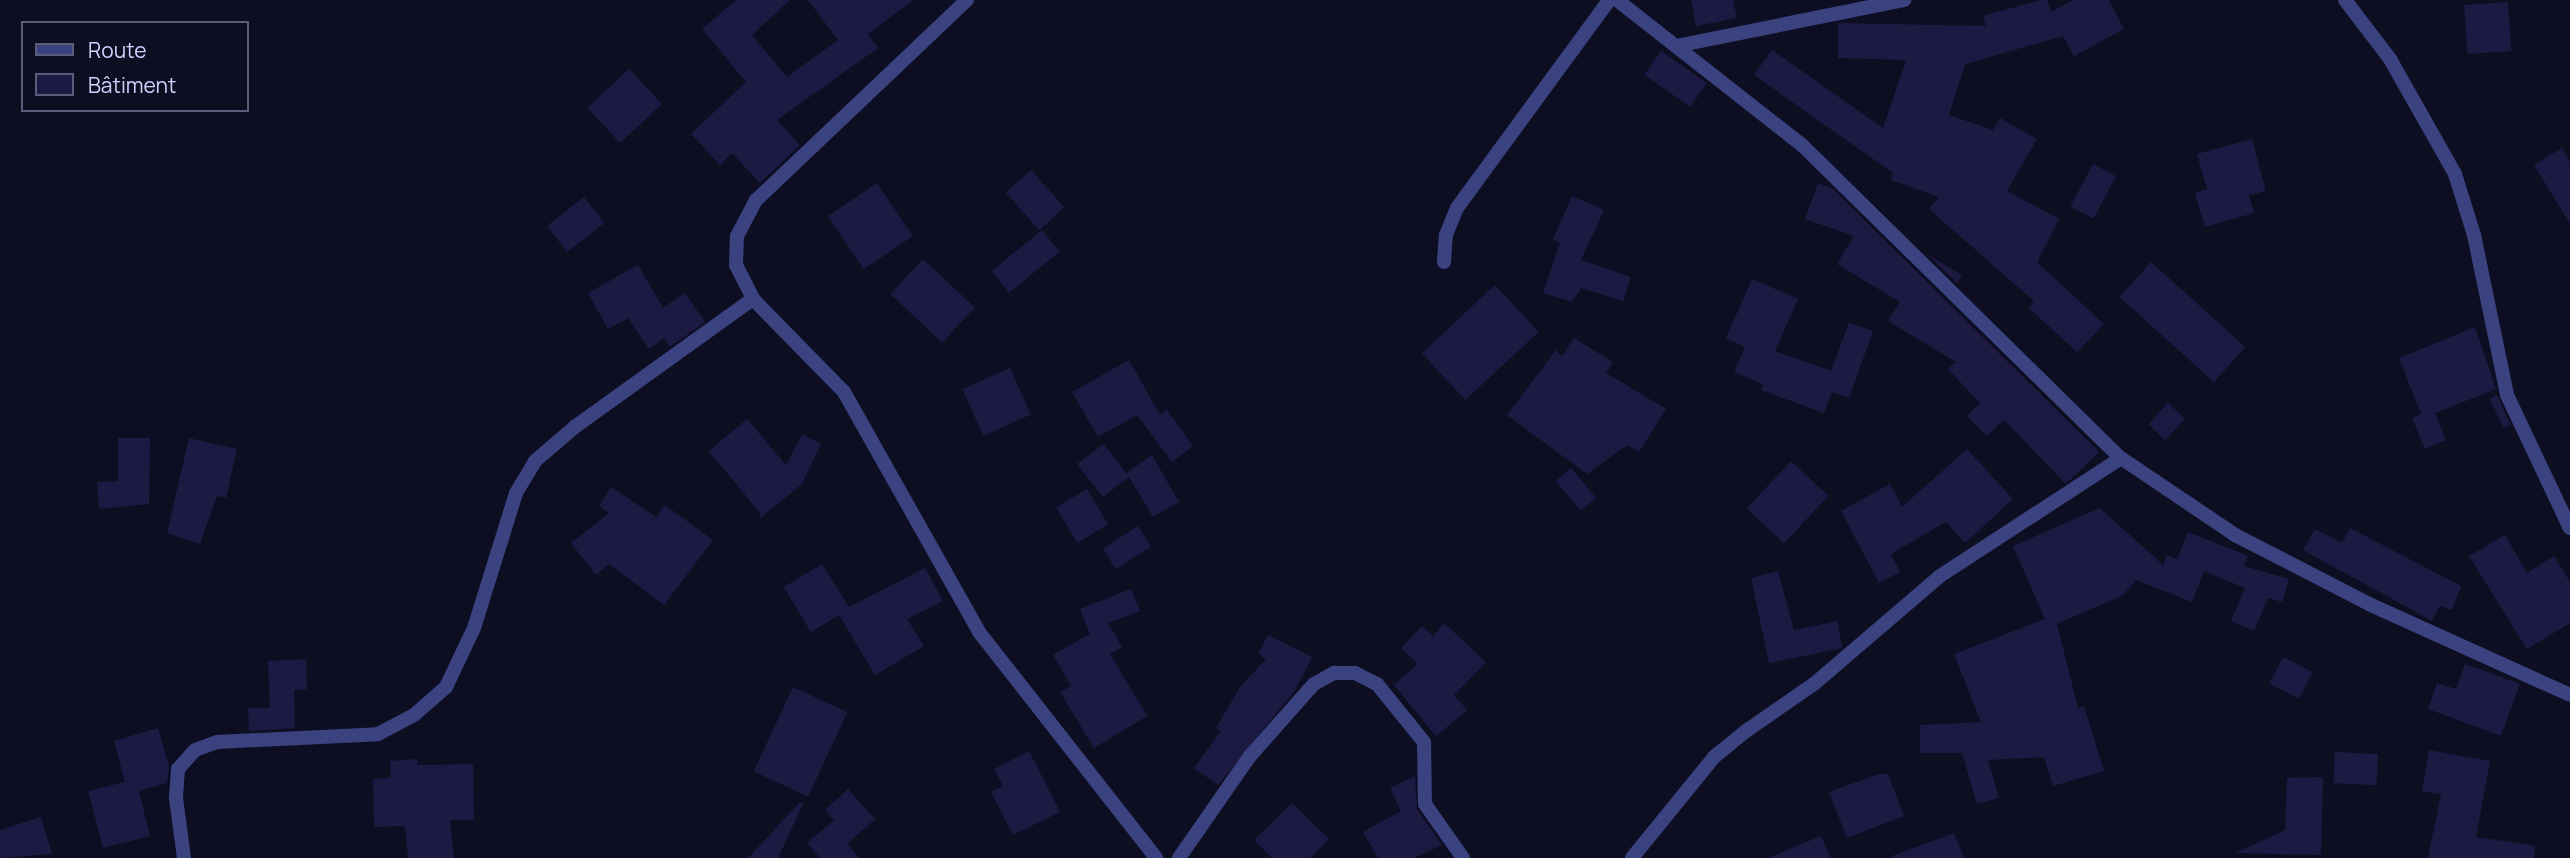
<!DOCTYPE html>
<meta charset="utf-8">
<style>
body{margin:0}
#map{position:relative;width:2570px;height:858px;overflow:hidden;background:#0e0e22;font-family:Manrope,sans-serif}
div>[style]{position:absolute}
.building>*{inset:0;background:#1c1a42;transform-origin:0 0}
.street>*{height:14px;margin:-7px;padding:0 7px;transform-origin:7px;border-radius:7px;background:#3a4280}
span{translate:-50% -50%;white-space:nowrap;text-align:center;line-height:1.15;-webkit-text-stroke:6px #0e0e22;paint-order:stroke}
.legend{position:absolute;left:21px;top:21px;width:228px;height:91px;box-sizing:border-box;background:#0e0e22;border:2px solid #5b5c7a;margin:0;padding:9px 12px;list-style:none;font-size:21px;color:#cfd1fe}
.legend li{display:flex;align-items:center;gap:14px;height:35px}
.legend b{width:35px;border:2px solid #5b5c7a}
</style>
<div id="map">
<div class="building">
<i style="clip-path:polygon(736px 0,790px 0,752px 35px,787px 77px,838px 40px,808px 0,913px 0,868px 34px,878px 48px,777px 120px,800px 145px,760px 183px,732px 153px,720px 165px,691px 134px,746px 82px,702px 29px)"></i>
<i style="clip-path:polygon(1691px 0,1733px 0,1737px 18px,1696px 26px)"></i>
<i style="clip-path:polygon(2040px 0,2047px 0,2051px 12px,2073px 0,2109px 0,2124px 29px,2074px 56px,2063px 36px,1965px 64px,1949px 115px,1993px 130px,2000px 118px,2037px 139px,2007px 191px,2059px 219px,2037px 262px,2104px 324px,2077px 352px,2029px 308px,2034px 301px,1929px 209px,1939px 197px,1891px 180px,1893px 173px,1754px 75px,1772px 50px,1883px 128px,1906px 60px,1838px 58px,1838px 23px,1986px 26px,1983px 16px)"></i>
<i style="left:2508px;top:2px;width:49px;height:44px;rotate:86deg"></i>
<i style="left:1661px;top:51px;width:56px;height:29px;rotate:35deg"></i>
<i style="left:629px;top:69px;width:48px;height:57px;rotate:47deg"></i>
<i style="clip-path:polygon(2252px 139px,2266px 191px,2249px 195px,2254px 213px,2205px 227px,2195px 193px,2207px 189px,2197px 154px)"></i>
<i style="clip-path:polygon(2562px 148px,2570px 163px,2570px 224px,2534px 165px)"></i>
<i style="left:2093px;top:164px;width:26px;height:48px;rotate:28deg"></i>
<i style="left:1031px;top:170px;width:50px;height:34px;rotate:48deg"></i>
<i style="left:877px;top:183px;width:64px;height:59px;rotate:56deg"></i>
<i style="clip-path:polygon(1818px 183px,1833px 189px,2099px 452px,2070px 480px,2065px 483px,2004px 420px,1987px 436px,1967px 416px,1980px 403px,1948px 369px,1956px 362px,1888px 321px,1900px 302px,1837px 264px,1854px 236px,1805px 219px)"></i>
<i style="clip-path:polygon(1572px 196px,1604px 210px,1581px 260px,1631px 277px,1623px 301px,1581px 288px,1572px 302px,1543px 293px,1560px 243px,1553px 239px)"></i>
<i style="left:584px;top:197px;width:33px;height:47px;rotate:52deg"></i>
<i style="left:1042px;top:230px;width:28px;height:65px;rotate:51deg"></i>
<i style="clip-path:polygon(1928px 255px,1962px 275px,1957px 283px)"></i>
<i style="left:923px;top:259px;width:71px;height:48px;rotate:43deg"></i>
<i style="left:2151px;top:262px;width:127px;height:47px;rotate:42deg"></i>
<i style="clip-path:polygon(638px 265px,663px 308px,685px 293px,705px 322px,670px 347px,664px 338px,649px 349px,628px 318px,608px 329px,588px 293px)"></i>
<i style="clip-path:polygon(1752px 279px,1798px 299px,1775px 351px,1831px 371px,1849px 323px,1873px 331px,1849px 398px,1832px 392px,1824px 413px,1761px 390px,1763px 384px,1734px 372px,1745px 347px,1726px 338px)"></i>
<i style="left:1495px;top:285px;width:64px;height:100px;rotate:47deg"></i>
<i style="clip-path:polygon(2475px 327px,2496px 389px,2435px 413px,2446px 440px,2425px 449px,2412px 418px,2421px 414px,2399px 358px)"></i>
<i style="clip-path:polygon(1574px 338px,1613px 362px,1606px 373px,1666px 409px,1639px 452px,1627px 445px,1587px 474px,1507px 415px,1556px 350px,1562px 356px)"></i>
<i style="clip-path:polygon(1129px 360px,1160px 415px,1167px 410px,1193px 446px,1172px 462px,1137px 415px,1098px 437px,1072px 392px)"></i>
<i style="left:1010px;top:368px;width:51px;height:52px;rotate:66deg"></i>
<i style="left:2497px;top:395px;width:33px;height:8px;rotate:65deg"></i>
<i style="left:2168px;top:403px;width:23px;height:29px;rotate:43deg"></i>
<i style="clip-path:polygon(747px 419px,786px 465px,802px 434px,821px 444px,802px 484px,759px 519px,761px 514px,709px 451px)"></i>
<i style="clip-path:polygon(118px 438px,150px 438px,149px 504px,99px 509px,97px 482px,118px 481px)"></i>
<i style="clip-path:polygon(189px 438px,237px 449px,226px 498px,217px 496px,200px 544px,167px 533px)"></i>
<i style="clip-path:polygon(1104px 444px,1126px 473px,1152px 455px,1179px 502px,1153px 517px,1129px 477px,1103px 497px,1077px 464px)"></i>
<i style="clip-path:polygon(1967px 449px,2013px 499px,1965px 543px,1946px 522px,1891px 554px,1900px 572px,1879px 583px,1841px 511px,1890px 484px,1902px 507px)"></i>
<i style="left:1791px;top:461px;width:51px;height:65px;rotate:43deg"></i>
<i style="left:1571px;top:468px;width:39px;height:20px;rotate:50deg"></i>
<i style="clip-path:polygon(611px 487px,656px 517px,665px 505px,713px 540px,664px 605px,609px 564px,596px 575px,571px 543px,609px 513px,599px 506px)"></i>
<i style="left:1087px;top:489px;width:41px;height:36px;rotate:59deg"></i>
<i style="clip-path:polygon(2100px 508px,2163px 565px,2167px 555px,2177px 559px,2188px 532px,2248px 556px,2244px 566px,2289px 579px,2282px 602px,2268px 598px,2254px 631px,2231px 621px,2245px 588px,2204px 571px,2192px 602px,2136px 580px,2123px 595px,2057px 624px,2078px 708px,2084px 706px,2104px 771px,2053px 786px,2044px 757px,1988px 760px,1999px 798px,1977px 804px,1962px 753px,1920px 753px,1920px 725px,1981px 722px,1954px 654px,2045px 619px,2013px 546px)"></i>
<i style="left:1138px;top:526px;width:24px;height:42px;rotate:57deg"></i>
<i style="clip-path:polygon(2350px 528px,2461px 586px,2452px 610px,2440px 606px,2432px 621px,2303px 550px,2315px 529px,2342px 543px)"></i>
<i style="clip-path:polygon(2505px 535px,2527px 573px,2554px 556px,2570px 582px,2570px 623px,2527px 649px,2469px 556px)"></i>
<i style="clip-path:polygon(822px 564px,849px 607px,925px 568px,943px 601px,907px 619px,924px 646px,875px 675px,839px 615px,811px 632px,784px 587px)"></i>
<i style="clip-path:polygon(1778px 571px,1794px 630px,1838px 621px,1842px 648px,1769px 663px,1751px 578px)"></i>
<i style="clip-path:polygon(1131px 589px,1140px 611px,1108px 623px,1122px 647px,1110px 654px,1147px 716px,1094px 748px,1060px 692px,1071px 686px,1053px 655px,1090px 634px,1080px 609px)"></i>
<i style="clip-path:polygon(1444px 623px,1486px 662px,1454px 695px,1467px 710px,1436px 736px,1394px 685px,1418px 664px,1401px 648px,1422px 626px,1433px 636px)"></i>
<i style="clip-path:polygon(1268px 635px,1312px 657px,1294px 692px,1218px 785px,1194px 768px,1221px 731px,1216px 728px,1240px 687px,1266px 659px,1258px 654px)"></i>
<i style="left:2283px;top:657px;width:33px;height:30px;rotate:27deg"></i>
<i style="clip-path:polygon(306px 659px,307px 689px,294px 690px,295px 728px,249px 731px,248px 708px,270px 708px,268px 661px)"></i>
<i style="clip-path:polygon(2465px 664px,2520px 684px,2501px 736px,2428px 709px,2437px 683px,2456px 689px)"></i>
<i style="left:793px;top:687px;width:60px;height:93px;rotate:25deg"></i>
<i style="clip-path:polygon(158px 728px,169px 767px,167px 783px,139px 791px,150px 836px,103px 848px,88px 791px,125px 782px,114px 741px)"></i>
<i style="clip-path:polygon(2429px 750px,2490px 761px,2476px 837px,2535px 846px,2534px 858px,2428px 858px,2441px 794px,2422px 791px)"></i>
<i style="clip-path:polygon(1029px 751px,1060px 812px,1013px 835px,991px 792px,1003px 786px,994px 769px)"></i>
<i style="left:2335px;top:752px;width:43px;height:31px;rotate:3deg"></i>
<i style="clip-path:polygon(417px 759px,418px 765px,473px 764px,474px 820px,450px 820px,454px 858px,408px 858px,405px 826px,374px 827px,373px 779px,391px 778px,390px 761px)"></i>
<i style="clip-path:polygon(1879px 774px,1888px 774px,1904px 816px,1847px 838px,1829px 792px)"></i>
<i style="clip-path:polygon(1415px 776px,1417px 809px,1442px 845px,1414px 858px,1378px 858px,1363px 832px,1401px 811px,1390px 788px)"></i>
<i style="clip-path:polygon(2323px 777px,2321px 855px,2236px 853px,2285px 830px,2287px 778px)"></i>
<i style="clip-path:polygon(848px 789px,875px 819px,847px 844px,859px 858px,820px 858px,807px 843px,834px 820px,825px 810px)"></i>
<i style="clip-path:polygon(800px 802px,803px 804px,778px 858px,748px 858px)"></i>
<i style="clip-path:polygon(1292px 803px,1329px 839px,1310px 858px,1272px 858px,1254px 840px)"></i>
<i style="clip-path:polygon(41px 817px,52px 854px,0 858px,0 830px)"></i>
<i style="clip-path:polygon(1954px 833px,1964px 858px,1892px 858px,1892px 856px)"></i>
<i style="clip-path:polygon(1821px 836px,1831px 858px,1768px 858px)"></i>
</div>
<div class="street">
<i style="left:967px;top:0;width:291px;rotate:136.5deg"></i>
<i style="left:756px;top:200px;width:41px;rotate:117.8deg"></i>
<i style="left:737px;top:236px;width:29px;rotate:92deg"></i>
<i style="left:736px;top:265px;width:38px;rotate:63deg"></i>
<i style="left:753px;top:299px;width:130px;rotate:45.6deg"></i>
<i style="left:844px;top:392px;width:275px;rotate:60.6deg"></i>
<i style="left:979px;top:632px;width:287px;rotate:51.9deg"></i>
<i style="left:1617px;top:0;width:236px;rotate:38.1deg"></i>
<i style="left:1803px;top:146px;width:445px;rotate:44.5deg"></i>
<i style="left:2121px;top:458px;width:138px;rotate:34deg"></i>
<i style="left:2235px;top:535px;width:153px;rotate:27.2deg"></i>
<i style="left:2371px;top:605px;width:218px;rotate:24.3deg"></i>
<i style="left:2345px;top:0;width:74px;rotate:52.7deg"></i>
<i style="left:2390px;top:59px;width:132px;rotate:60.5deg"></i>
<i style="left:2455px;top:174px;width:64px;rotate:72.7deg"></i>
<i style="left:2474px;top:235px;width:163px;rotate:78.3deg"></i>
<i style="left:2507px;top:395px;width:147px;rotate:64.7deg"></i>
<i style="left:1676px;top:46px;width:233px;rotate:-11.4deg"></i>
<i style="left:1444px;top:262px;width:27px;rotate:-86deg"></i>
<i style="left:1446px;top:235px;width:29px;rotate:-68deg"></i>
<i style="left:1457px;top:208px;width:258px;rotate:-53.8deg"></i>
<i style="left:184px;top:858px;width:61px;rotate:-97.6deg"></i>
<i style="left:176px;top:798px;width:29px;rotate:-86deg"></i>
<i style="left:178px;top:769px;width:25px;rotate:-48deg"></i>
<i style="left:195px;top:750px;width:23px;rotate:-20deg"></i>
<i style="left:217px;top:742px;width:161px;rotate:-2.8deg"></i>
<i style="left:378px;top:734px;width:41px;rotate:-27.8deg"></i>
<i style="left:414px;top:715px;width:43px;rotate:-41.2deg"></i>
<i style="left:446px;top:687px;width:65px;rotate:-64.6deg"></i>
<i style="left:474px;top:628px;width:141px;rotate:-72.7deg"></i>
<i style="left:516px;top:493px;width:37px;rotate:-59deg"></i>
<i style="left:535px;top:461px;width:54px;rotate:-40.5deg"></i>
<i style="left:576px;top:426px;width:218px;rotate:-35.7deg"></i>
<i style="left:1179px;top:858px;width:124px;rotate:-55.2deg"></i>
<i style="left:1250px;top:756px;width:96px;rotate:-48.4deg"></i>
<i style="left:1314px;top:684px;width:23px;rotate:-29deg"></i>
<i style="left:1334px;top:673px;width:21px"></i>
<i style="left:1355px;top:673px;width:25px;rotate:27deg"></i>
<i style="left:1377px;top:684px;width:75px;rotate:51deg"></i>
<i style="left:1424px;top:742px;width:62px;rotate:89.1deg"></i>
<i style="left:1425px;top:804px;width:66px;rotate:54.9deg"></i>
<i style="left:1632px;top:858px;width:130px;rotate:-50.9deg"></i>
<i style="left:1714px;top:757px;width:41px;rotate:-39.1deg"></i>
<i style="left:1746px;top:731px;width:83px;rotate:-34.7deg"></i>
<i style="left:1814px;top:684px;width:166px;rotate:-40.6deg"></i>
<i style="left:1940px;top:576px;width:216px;rotate:-33.1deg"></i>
</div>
<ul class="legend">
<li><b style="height:9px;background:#3a4280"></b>Route</li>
<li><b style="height:19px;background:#1c1a42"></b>Bâtiment</li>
</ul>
</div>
